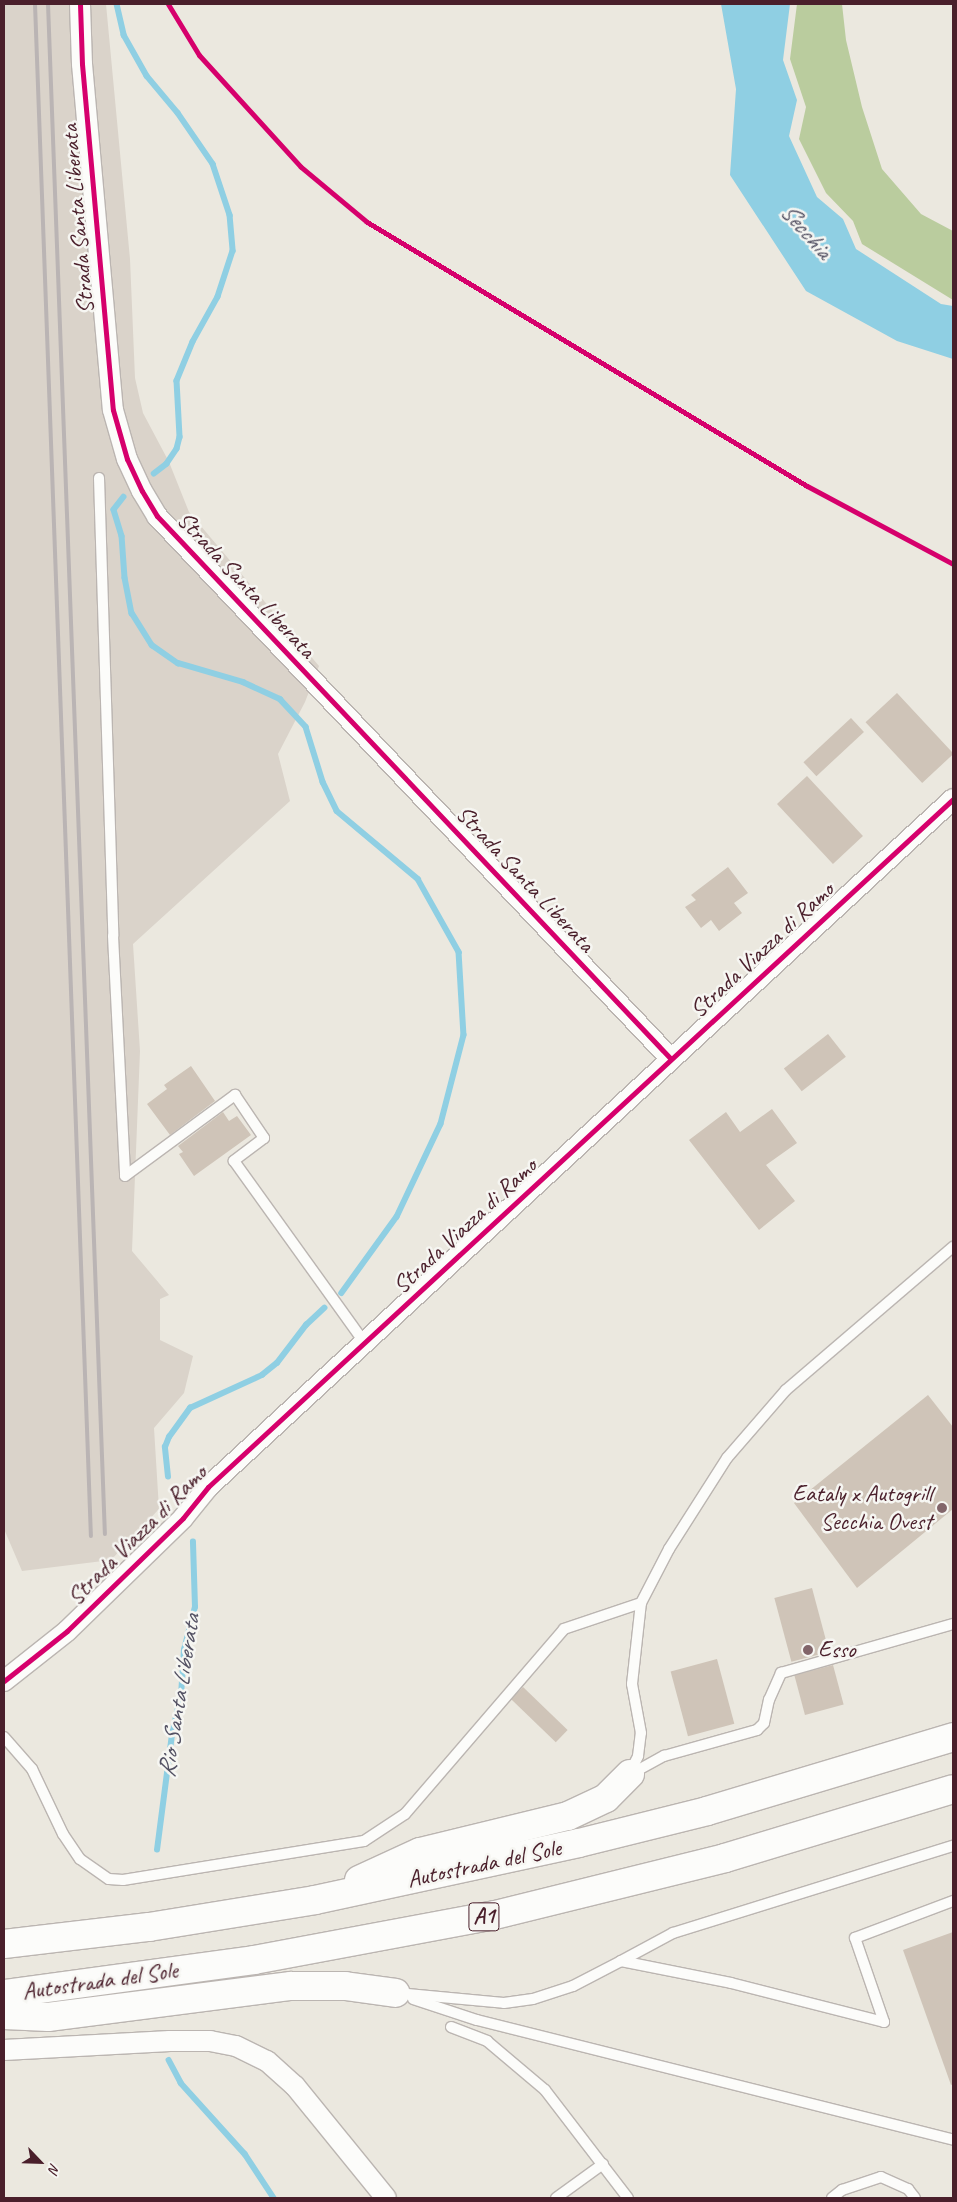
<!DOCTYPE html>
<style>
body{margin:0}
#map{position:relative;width:957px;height:2202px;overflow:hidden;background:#ebe8df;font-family:Caveat,sans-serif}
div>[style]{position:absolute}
.industrial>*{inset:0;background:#dad3ca}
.forest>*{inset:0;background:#bacc9e}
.water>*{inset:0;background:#8fcfe3}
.stream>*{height:5.5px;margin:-2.75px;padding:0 2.75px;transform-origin:2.75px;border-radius:2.75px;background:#8fcfe3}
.building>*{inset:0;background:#cfc4b8;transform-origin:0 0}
.roads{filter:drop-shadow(1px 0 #bbb5b1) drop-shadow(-1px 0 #bbb5b1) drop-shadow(0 1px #bbb5b1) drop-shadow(0 -1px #bbb5b1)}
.lane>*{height:10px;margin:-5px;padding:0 5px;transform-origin:5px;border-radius:5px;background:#fcfcfa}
.street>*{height:20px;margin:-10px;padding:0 10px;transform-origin:10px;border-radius:10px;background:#fcfcfa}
.highway>*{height:28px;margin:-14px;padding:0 14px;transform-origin:14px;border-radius:14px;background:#fcfcfa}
.rail>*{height:4px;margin:-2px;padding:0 2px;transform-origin:2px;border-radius:2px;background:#bab4b4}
.cycleway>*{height:5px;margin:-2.5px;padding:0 2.5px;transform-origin:2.5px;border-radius:2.5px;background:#d6006c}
.dots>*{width:14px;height:14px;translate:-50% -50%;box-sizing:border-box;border:2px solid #f6f6f2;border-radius:50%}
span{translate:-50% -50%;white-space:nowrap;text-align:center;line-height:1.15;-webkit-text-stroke:5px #f6f6f2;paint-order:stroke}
.shield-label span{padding:1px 4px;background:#f6f6f2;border:1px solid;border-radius:4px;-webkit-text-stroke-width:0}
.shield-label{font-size:22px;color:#4a1f2b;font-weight:700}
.street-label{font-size:24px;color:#4a1f2b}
.poi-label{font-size:24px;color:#4a1f2b}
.right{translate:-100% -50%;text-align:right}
.left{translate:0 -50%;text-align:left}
.water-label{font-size:25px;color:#535163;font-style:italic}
.frame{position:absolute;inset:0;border:5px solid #4a1f2b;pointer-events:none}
.north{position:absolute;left:15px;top:2137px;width:50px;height:50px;-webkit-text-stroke:4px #f6f6f2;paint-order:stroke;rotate:114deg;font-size:14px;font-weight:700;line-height:20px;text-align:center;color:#4a1f2b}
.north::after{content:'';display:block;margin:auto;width:18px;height:22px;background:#4a1f2b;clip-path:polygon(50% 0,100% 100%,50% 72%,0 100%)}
</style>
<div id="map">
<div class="industrial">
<i style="clip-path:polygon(4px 4px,106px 4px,130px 259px,135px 378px,143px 413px,169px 462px,189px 512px,319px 666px,305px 702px,278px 754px,290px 801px,133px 944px,140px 1051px,132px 1251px,169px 1295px,160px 1299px,160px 1340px,193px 1356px,184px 1393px,154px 1428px,159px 1509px,111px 1560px,22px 1571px,4px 1529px)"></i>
</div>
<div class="forest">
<i style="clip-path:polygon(797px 4px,842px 4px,846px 40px,862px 107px,882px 169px,921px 214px,953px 231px,953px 300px,862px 244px,853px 221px,826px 193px,799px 139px,806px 107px,790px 59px)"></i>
</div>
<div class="water">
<i style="clip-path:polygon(721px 4px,790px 4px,783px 60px,797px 100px,789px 136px,817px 197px,843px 219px,856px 249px,941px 304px,953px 306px,953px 359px,897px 341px,806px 291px,730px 175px,736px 89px)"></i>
</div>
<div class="stream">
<i style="left:117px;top:4px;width:32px;rotate:77deg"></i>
<i style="left:124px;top:35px;width:47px;rotate:60.7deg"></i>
<i style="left:147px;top:76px;width:48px;rotate:50deg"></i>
<i style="left:178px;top:113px;width:62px;rotate:55.5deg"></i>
<i style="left:213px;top:164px;width:54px;rotate:71.6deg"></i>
<i style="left:230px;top:215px;width:36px;rotate:85deg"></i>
<i style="left:233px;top:251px;width:48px;rotate:108.1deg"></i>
<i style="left:218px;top:297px;width:51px;rotate:119.1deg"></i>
<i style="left:193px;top:342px;width:42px;rotate:112.3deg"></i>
<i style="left:177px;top:381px;width:56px;rotate:86.9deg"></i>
<i style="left:180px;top:437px;width:12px;rotate:104deg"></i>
<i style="left:177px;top:449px;width:18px;rotate:124deg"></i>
<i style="left:167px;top:464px;width:16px;rotate:142deg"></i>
<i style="left:124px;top:497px;width:16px;rotate:128deg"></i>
<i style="left:114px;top:510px;width:27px;rotate:73deg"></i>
<i style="left:122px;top:536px;width:42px;rotate:85.9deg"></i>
<i style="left:125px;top:578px;width:36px;rotate:79deg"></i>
<i style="left:132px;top:613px;width:38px;rotate:58deg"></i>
<i style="left:152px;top:645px;width:32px;rotate:35deg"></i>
<i style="left:178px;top:663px;width:68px;rotate:16.3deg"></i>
<i style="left:243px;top:682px;width:41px;rotate:24.7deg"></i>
<i style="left:280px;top:699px;width:38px;rotate:47deg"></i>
<i style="left:306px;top:727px;width:58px;rotate:72.8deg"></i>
<i style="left:323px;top:782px;width:32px;rotate:64deg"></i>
<i style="left:337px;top:811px;width:106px;rotate:40deg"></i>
<i style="left:418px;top:879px;width:84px;rotate:60.7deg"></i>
<i style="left:459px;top:952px;width:83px;rotate:86.6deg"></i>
<i style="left:464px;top:1035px;width:92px;rotate:104.5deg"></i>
<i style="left:441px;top:1124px;width:103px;rotate:115.3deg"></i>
<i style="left:397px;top:1217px;width:94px;rotate:125.9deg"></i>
<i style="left:168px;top:1477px;width:30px;rotate:-96deg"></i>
<i style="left:165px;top:1447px;width:11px;rotate:-68deg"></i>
<i style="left:169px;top:1437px;width:36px;rotate:-54deg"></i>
<i style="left:190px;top:1408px;width:79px;rotate:-24.6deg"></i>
<i style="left:262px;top:1375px;width:19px;rotate:-39deg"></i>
<i style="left:277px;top:1363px;width:48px;rotate:-52.7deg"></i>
<i style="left:306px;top:1325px;width:25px;rotate:-43deg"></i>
<i style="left:157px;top:1850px;width:117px;rotate:-82.6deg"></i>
<i style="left:172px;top:1734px;width:39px;rotate:-77deg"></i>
<i style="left:181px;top:1696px;width:46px;rotate:-86.3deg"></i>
<i style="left:184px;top:1650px;width:44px;rotate:-75.7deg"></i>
<i style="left:195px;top:1607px;width:65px;rotate:-91.8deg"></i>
<i style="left:169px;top:2060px;width:26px;rotate:62deg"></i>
<i style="left:181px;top:2083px;width:96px;rotate:48deg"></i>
<i style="left:245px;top:2154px;width:53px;rotate:56.6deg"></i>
</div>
<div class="building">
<i style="left:897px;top:693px;width:83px;height:43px;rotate:47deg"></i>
<i style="left:851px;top:718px;width:19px;height:65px;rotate:47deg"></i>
<i style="left:807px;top:776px;width:82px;height:41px;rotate:47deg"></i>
<i style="clip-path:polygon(728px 867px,748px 893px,734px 903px,742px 913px,719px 931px,711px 920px,701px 928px,685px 907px,696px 900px,691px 895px)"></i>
<i style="left:828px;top:1034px;width:29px;height:56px;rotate:52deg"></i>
<i style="clip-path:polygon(191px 1066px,215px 1101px,170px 1135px,147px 1104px,167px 1089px,164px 1085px)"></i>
<i style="clip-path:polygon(772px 1109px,797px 1143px,766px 1165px,795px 1201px,759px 1230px,689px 1140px,726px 1112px,740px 1132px)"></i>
<i style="clip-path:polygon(223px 1112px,229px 1121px,237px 1116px,251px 1135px,194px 1176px,179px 1154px,183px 1152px,178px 1146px)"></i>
<i style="clip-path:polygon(928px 1395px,953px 1427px,953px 1509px,857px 1588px,794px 1503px)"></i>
<i style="left:812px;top:1588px;width:66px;height:39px;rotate:75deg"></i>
<i style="left:717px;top:1659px;width:67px;height:48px;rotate:75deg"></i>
<i style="left:833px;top:1665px;width:41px;height:40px;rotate:75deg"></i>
<i style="left:523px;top:1687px;width:62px;height:17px;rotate:44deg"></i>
<i style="clip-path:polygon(953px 1932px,953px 2084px,951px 2085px,903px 1950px)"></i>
</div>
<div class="roads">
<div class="lane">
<i style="left:99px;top:478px;width:458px;rotate:88.2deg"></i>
<i style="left:113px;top:936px;width:240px;rotate:87.1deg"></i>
<i style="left:125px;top:1176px;width:137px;rotate:-36.4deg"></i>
<i style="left:235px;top:1095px;width:52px;rotate:56deg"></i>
<i style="left:264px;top:1138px;width:38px;rotate:143deg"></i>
<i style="left:234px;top:1161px;width:224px;rotate:54.3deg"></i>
<i style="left:4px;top:1737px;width:43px;rotate:48.8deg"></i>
<i style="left:32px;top:1769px;width:72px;rotate:64.5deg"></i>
<i style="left:63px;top:1834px;width:30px;rotate:56deg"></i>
<i style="left:80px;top:1859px;width:35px;rotate:35deg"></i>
<i style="left:109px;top:1879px;width:14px;rotate:4deg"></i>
<i style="left:123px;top:1880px;width:244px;rotate:-9.2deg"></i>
<i style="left:364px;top:1841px;width:49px;rotate:-33.4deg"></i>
<i style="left:405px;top:1814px;width:244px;rotate:-49.3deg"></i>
<i style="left:564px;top:1629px;width:81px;rotate:-18.7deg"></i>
<i style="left:630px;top:1772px;width:18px;rotate:-63deg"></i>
<i style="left:638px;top:1756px;width:23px;rotate:-83deg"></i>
<i style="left:641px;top:1733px;width:50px;rotate:-100.4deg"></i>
<i style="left:632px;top:1684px;width:81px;rotate:-83.7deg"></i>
<i style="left:641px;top:1603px;width:61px;rotate:-62.6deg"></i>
<i style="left:669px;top:1549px;width:108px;rotate:-57.5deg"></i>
<i style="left:727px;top:1458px;width:90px;rotate:-49.1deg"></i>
<i style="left:786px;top:1390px;width:220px;rotate:-40.6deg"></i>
<i style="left:631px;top:1774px;width:38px;rotate:-29deg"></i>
<i style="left:664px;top:1756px;width:97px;rotate:-15.6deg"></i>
<i style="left:757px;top:1730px;width:10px;rotate:-45deg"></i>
<i style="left:764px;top:1723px;width:24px;rotate:-78deg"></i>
<i style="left:769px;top:1700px;width:30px;rotate:-66deg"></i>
<i style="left:781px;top:1673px;width:179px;rotate:-15.9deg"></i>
<i style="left:621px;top:1961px;width:59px;rotate:-28.3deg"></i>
<i style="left:673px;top:1933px;width:293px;rotate:-17.3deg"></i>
<i style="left:397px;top:1993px;width:107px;rotate:5.3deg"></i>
<i style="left:504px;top:2003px;width:29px;rotate:-8deg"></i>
<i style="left:533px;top:1999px;width:42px;rotate:-18deg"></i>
<i style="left:573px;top:1986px;width:54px;rotate:-27.5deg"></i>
<i style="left:621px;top:1961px;width:112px;rotate:11.3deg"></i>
<i style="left:731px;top:1983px;width:158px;rotate:14.3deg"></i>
<i style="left:884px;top:2022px;width:89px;rotate:-109deg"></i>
<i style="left:855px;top:1938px;width:105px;rotate:-20.7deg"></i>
<i style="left:413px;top:1999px;width:67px;rotate:18.2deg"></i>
<i style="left:477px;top:2020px;width:491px;rotate:14.1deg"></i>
<i style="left:451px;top:2027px;width:39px;rotate:21deg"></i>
<i style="left:487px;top:2041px;width:76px;rotate:40.2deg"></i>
<i style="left:545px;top:2090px;width:136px;rotate:52.5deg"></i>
<i style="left:556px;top:2198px;width:58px;rotate:-35.9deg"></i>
<i style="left:832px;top:2198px;width:13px;rotate:-39deg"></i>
<i style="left:842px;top:2190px;width:41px;rotate:-18.4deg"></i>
<i style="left:881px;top:2177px;width:30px;rotate:24deg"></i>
<i style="left:908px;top:2189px;width:11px;rotate:52deg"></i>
</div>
<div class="street">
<i style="left:80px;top:4px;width:60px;rotate:88.1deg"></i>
<i style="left:82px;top:64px;width:347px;rotate:84.9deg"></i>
<i style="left:113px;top:410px;width:51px;rotate:74.1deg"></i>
<i style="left:127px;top:459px;width:35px;rotate:65deg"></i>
<i style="left:142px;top:491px;width:29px;rotate:59deg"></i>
<i style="left:157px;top:516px;width:746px;rotate:46.57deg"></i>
<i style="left:4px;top:1681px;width:80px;rotate:-38.4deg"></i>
<i style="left:67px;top:1631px;width:162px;rotate:-44.2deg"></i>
<i style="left:183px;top:1518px;width:40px;rotate:-51deg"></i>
<i style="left:208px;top:1487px;width:1014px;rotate:-42.72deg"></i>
<i style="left:4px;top:2050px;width:166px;rotate:-3.1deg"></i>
<i style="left:170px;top:2041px;width:40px"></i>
<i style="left:210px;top:2041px;width:26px;rotate:11deg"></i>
<i style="left:236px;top:2046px;width:34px;rotate:26deg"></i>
<i style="left:267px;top:2061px;width:38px;rotate:42deg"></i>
<i style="left:295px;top:2086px;width:144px;rotate:50.9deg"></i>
</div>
<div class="highway">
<i style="left:359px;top:1880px;width:67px;rotate:-24.7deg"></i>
<i style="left:420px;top:1852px;width:152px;rotate:-13.7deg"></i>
<i style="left:568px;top:1816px;width:42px;rotate:-25.3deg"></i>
<i style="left:606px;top:1798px;width:34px;rotate:-45deg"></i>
<i style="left:4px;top:1944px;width:146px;rotate:-6.7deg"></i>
<i style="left:149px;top:1927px;width:168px;rotate:-9.2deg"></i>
<i style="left:315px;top:1900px;width:270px;rotate:-12.2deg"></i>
<i style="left:579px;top:1843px;width:132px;rotate:-14deg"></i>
<i style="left:707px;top:1811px;width:257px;rotate:-16.7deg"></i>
<i style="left:4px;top:1994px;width:252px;rotate:-7.7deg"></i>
<i style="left:254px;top:1960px;width:245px;rotate:-10.6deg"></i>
<i style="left:495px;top:1915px;width:237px;rotate:-13.9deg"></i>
<i style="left:725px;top:1858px;width:238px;rotate:-16.8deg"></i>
<i style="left:4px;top:2015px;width:44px;rotate:2.6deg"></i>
<i style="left:48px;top:2017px;width:245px;rotate:-7.3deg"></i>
<i style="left:291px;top:1986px;width:54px"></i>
<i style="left:345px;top:1986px;width:51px;rotate:7.8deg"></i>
</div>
</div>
<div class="rail">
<i style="left:35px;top:4px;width:1533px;rotate:87.91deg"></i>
<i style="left:48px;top:4px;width:1531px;rotate:87.87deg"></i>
</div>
<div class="cycleway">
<i style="left:80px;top:4px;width:60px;rotate:88.1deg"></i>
<i style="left:82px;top:64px;width:347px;rotate:84.9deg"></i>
<i style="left:113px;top:410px;width:51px;rotate:74.1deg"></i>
<i style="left:127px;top:459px;width:35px;rotate:65deg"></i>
<i style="left:142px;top:491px;width:29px;rotate:59deg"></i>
<i style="left:157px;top:516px;width:746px;rotate:46.57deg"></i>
<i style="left:168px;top:4px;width:60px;rotate:58.7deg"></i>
<i style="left:199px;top:55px;width:151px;rotate:47.7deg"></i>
<i style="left:301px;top:167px;width:86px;rotate:39.8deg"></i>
<i style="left:367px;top:222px;width:513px;rotate:30.96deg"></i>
<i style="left:807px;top:486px;width:166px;rotate:28.1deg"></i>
<i style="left:4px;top:1681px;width:80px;rotate:-38.4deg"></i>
<i style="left:67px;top:1631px;width:162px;rotate:-44.2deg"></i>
<i style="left:183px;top:1518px;width:40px;rotate:-51deg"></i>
<i style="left:208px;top:1487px;width:1014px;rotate:-42.72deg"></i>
</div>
<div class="dots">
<i style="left:942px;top:1508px;background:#82656a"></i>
<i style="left:808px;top:1650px;background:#82656a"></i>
</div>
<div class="shield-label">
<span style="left:484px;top:1917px">A1</span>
</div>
<div class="street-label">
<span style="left:78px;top:219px;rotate:-95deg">Strada Santa Liberata</span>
<span style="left:246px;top:585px;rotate:47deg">Strada Santa Liberata</span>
<span style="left:525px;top:879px;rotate:47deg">Strada Santa Liberata</span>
<span style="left:762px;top:950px;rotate:-43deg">Strada Viazza di Ramo</span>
<span style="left:465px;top:1226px;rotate:-43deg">Strada Viazza di Ramo</span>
<span style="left:137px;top:1535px;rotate:-45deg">Strada Viazza di Ramo</span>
<span style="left:484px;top:1864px;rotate:-12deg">Autostrada del Sole</span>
<span style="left:100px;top:1981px;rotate:-8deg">Autostrada del Sole</span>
</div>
<div class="poi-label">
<span class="right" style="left:932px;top:1508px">Eataly x Autogrill<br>Secchia Ovest</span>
<span class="left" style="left:818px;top:1650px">Esso</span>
</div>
<div class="water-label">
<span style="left:806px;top:231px;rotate:49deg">Secchia</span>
<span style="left:179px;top:1696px;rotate:-81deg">Rio Santa Liberata</span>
</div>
<div class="frame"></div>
<div class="north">N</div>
</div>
